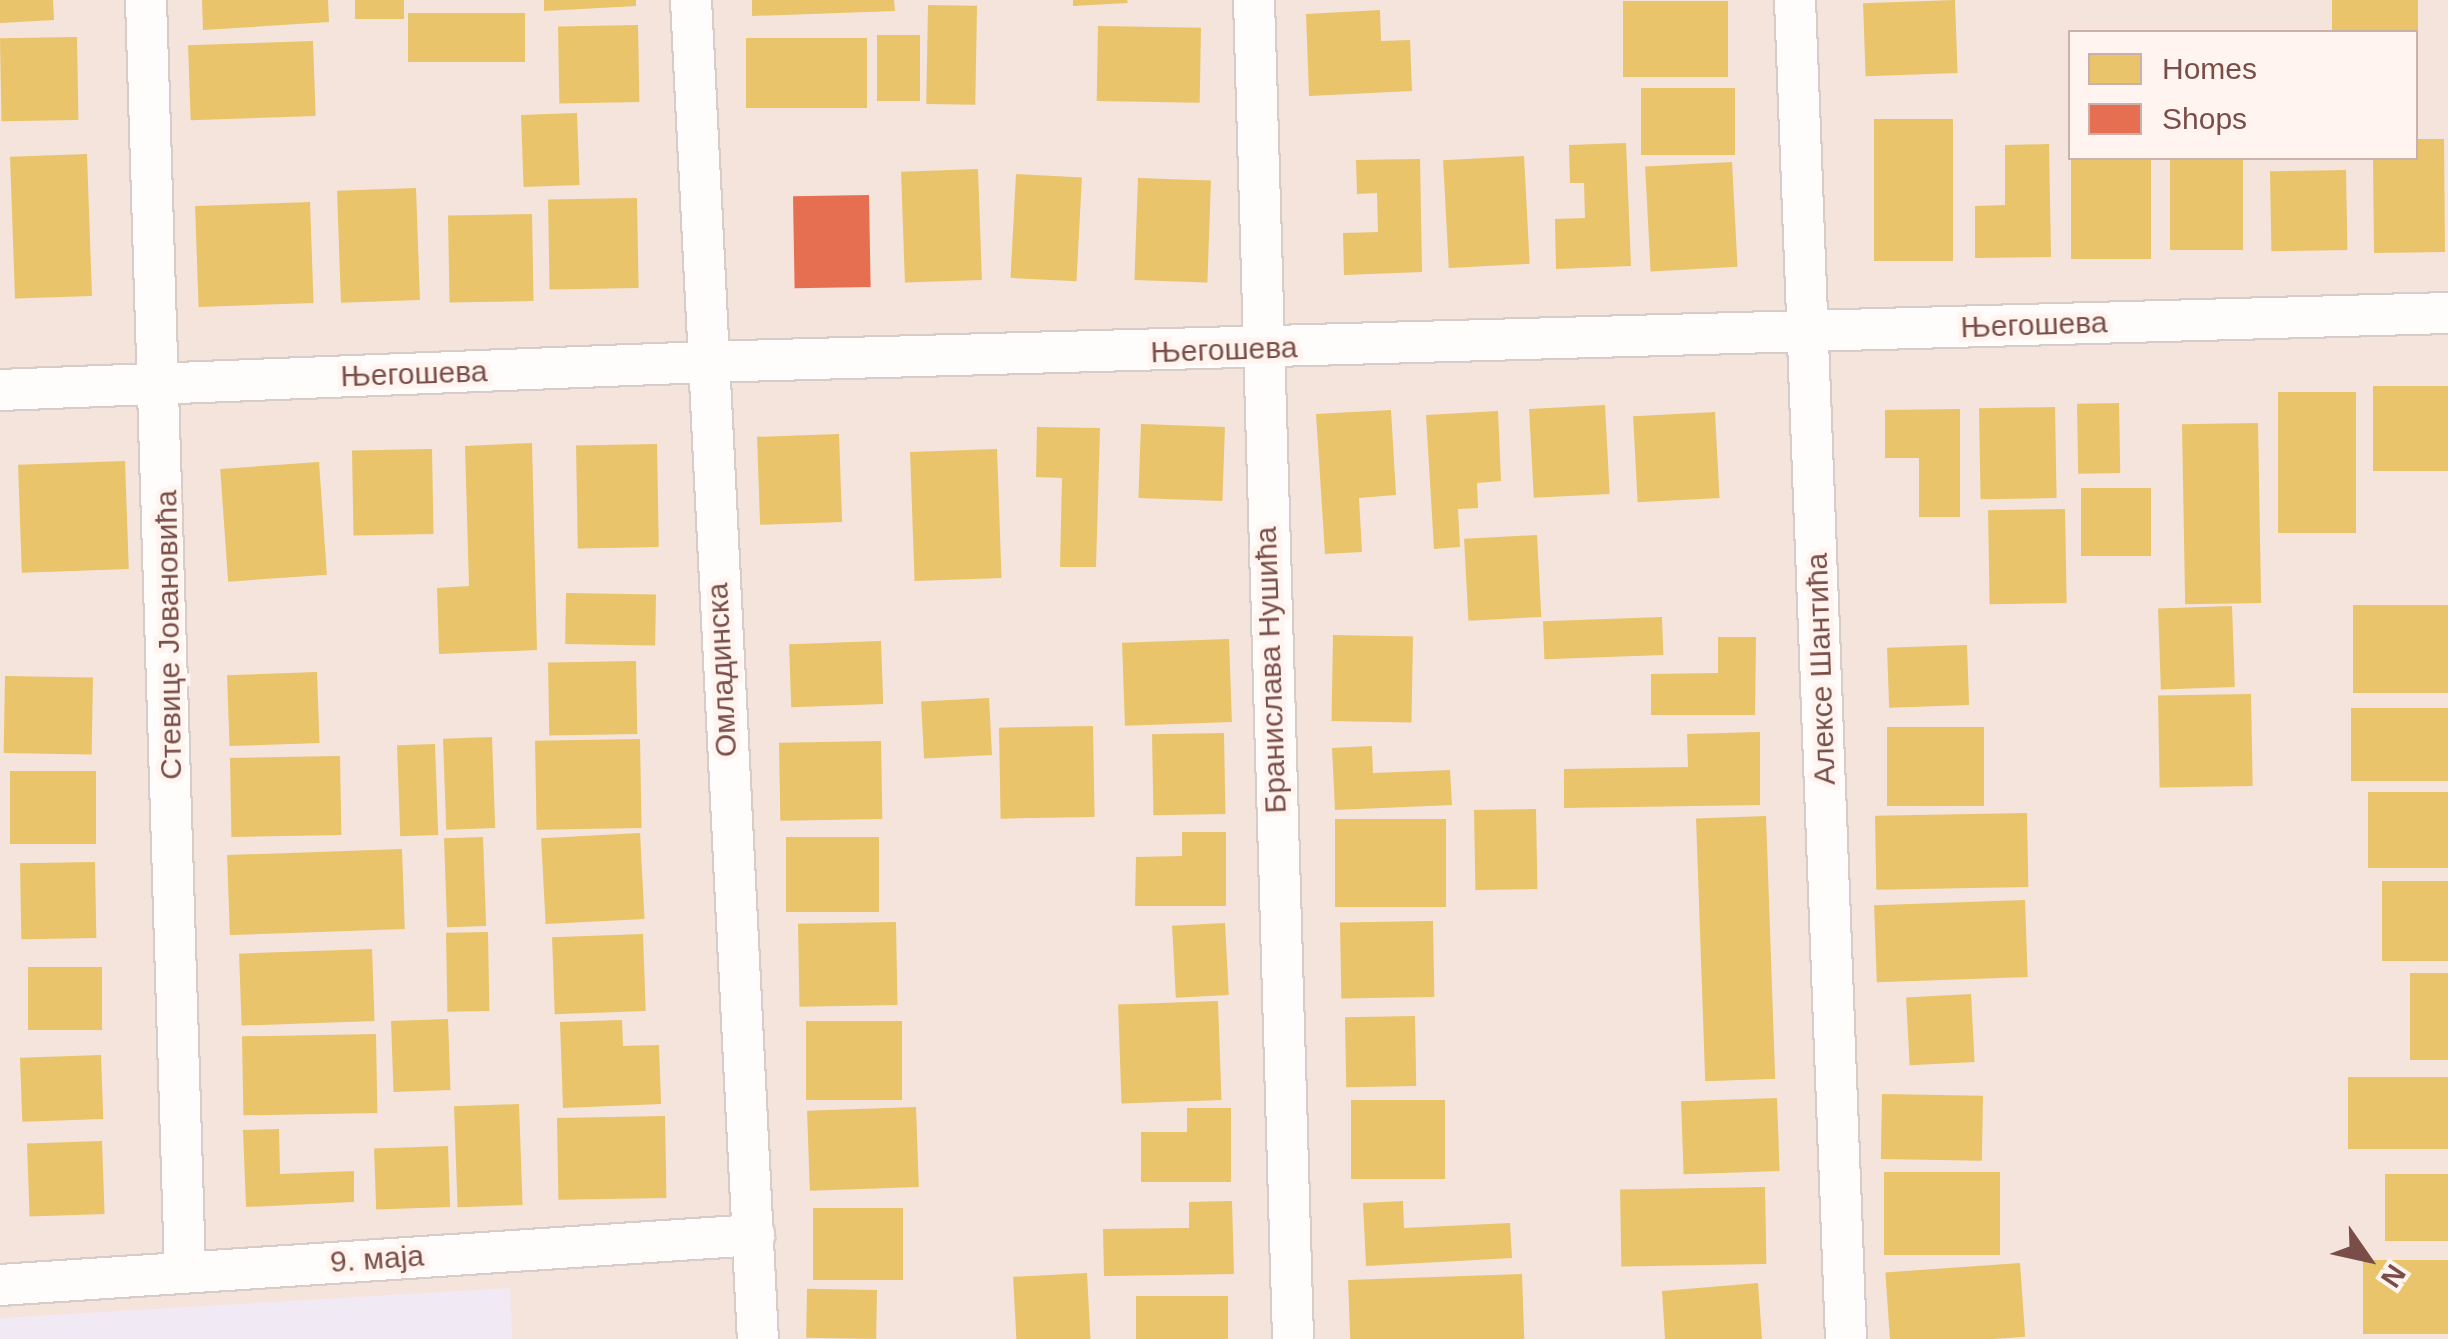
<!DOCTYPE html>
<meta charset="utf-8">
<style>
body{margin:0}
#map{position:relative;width:2448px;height:1339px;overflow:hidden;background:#f8f0ec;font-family:Helvetica,sans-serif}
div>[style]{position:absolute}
.residential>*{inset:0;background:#f4e4dc}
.education>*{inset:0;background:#f1e9f4}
.homes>*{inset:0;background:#e9c46a;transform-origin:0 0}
.shops>*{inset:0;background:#e76f51;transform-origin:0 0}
.roads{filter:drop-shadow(2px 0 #d8ccc8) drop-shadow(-2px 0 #d8ccc8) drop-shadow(0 2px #d8ccc8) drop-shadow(0 -2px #d8ccc8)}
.minor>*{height:40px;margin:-20px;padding:0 20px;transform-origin:20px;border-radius:20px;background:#fefdfc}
span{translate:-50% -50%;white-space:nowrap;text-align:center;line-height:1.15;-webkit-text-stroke:10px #fff4ef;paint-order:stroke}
.street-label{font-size:30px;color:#7a4e48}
.legend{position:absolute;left:2068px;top:30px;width:350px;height:130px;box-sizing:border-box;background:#fff4ef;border:2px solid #cab2ac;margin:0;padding:12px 18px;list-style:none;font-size:30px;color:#7a4e48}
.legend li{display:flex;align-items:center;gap:20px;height:50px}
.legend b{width:50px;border:2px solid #cab2ac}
.north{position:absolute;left:2318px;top:1209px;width:100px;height:100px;-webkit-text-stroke:8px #fff4ef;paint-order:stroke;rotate:124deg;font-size:28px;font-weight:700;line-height:40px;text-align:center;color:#7a4e48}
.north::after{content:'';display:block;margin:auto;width:35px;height:45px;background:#7a4e48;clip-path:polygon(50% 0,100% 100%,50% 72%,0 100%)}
</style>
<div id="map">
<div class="residential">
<i style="clip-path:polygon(evenodd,0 0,2448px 0,2448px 1339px,0 1339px,0 0,2070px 32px,2416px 32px,2416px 158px,2070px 158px,2070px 32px)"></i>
</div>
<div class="education">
<i style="clip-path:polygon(510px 1288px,512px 1339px,0 1339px,0 1318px)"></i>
</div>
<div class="homes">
<i style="clip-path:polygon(0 0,53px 0,54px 20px,0 23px)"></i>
<i style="clip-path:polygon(202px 0,328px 0,329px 22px,203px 30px)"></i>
<i style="left:355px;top:0;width:49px;height:19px"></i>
<i style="clip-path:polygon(544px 0,636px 0,636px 6px,544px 11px)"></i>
<i style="clip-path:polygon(752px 0,894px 0,895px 11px,752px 16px)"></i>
<i style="clip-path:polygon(1073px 0,1127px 0,1128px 3px,1073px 6px)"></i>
<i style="left:1955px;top:0;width:73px;height:92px;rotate:88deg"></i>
<i style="left:2332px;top:0;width:86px;height:32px"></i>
<i style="left:1728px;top:1px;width:76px;height:105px;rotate:90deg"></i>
<i style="left:928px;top:5px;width:49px;height:99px;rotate:1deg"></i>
<i style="clip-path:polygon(1380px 10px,1381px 41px,1410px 40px,1412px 91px,1309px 96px,1306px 14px)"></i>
<i style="left:408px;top:13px;width:117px;height:49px"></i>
<i style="left:638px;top:25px;width:77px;height:80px;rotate:89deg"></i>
<i style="left:1098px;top:26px;width:103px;height:75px;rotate:1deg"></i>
<i style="left:920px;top:35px;width:66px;height:43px;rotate:90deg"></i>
<i style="left:77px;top:37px;width:83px;height:77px;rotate:89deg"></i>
<i style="left:746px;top:38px;width:121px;height:70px"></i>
<i style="left:313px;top:41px;width:75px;height:125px;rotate:88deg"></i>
<i style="left:1735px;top:88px;width:67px;height:94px;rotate:90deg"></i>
<i style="left:577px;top:113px;width:72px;height:56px;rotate:88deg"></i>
<i style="left:1953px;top:119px;width:142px;height:79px;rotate:90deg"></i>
<i style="clip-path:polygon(2416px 139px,2444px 139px,2445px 252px,2374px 253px,2373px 158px,2416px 158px)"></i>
<i style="clip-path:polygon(1626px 143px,1631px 266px,1556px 269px,1555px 219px,1585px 218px,1584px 183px,1570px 183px,1569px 145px)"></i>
<i style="clip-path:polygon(2049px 144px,2051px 257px,1975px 258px,1975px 206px,2005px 205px,2005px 145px)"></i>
<i style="left:87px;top:154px;width:142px;height:77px;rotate:88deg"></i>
<i style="left:1524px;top:156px;width:108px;height:81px;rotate:87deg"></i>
<i style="left:2071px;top:158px;width:80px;height:101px"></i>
<i style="left:2170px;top:158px;width:73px;height:92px"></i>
<i style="clip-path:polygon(1420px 159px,1422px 272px,1344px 275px,1343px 233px,1378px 232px,1377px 193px,1357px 194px,1356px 160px)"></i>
<i style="left:1732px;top:162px;width:105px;height:87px;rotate:87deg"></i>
<i style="left:978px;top:169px;width:111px;height:77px;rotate:88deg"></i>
<i style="left:2346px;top:170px;width:80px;height:76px;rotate:89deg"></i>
<i style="left:1016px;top:174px;width:66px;height:104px;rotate:3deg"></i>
<i style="left:1138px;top:178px;width:73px;height:102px;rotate:2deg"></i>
<i style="left:416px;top:188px;width:112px;height:79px;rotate:88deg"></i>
<i style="left:637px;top:198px;width:90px;height:89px;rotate:89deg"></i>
<i style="left:310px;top:202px;width:101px;height:115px;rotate:88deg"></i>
<i style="left:532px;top:214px;width:87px;height:84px;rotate:89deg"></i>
<i style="left:2448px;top:386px;width:85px;height:75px;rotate:90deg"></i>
<i style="left:2356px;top:392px;width:141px;height:78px;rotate:90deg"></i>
<i style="left:2119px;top:403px;width:70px;height:42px;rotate:89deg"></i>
<i style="left:1605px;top:405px;width:89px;height:76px;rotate:87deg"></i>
<i style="left:2055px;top:407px;width:91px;height:76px;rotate:89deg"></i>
<i style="clip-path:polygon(1960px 409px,1960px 517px,1919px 517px,1919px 458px,1885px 458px,1885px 410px)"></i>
<i style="clip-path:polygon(1391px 410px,1396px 495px,1359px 498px,1362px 552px,1325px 554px,1316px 414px)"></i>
<i style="clip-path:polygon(1498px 411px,1501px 481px,1477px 483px,1478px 508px,1458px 509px,1460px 547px,1434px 549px,1426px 415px)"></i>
<i style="left:1715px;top:412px;width:86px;height:82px;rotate:87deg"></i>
<i style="left:2258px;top:423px;width:180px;height:76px;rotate:89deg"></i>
<i style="left:1141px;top:424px;width:84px;height:74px;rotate:2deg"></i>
<i style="clip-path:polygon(1037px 427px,1100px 428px,1096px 567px,1060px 567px,1062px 478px,1036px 477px)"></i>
<i style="left:839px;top:434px;width:88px;height:82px;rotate:88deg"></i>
<i style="clip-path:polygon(532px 443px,537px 650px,439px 654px,437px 588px,469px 586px,465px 446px)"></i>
<i style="left:657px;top:444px;width:103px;height:81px;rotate:89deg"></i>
<i style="left:432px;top:449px;width:85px;height:80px;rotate:89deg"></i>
<i style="left:997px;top:449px;width:129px;height:87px;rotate:88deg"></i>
<i style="left:125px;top:461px;width:108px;height:107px;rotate:88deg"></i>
<i style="left:319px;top:462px;width:113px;height:99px;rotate:86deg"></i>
<i style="left:2151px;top:488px;width:68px;height:70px;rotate:90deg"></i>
<i style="left:2065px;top:509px;width:94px;height:77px;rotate:89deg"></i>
<i style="left:1537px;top:535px;width:82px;height:73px;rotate:87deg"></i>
<i style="left:566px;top:593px;width:90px;height:51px;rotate:1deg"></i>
<i style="left:2448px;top:605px;width:88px;height:95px;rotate:90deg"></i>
<i style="left:2232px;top:606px;width:81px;height:74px;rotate:88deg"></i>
<i style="left:1662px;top:617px;width:38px;height:119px;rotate:88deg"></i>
<i style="left:1333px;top:635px;width:80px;height:86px;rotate:1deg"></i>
<i style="clip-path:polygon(1718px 637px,1756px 637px,1755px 715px,1651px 715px,1651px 674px,1718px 673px)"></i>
<i style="left:1229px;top:639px;width:83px;height:107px;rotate:88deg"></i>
<i style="left:881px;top:641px;width:63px;height:92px;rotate:88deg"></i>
<i style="left:1967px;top:645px;width:60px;height:80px;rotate:88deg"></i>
<i style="left:636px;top:661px;width:73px;height:88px;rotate:89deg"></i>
<i style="left:317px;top:672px;width:71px;height:90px;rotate:88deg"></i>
<i style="left:5px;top:676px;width:88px;height:77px;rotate:1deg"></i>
<i style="left:2251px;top:694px;width:92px;height:93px;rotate:89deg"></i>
<i style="left:989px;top:698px;width:57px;height:68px;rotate:87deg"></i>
<i style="left:2448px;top:708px;width:73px;height:97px;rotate:90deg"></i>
<i style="left:1093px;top:726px;width:91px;height:94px;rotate:89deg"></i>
<i style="left:1887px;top:727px;width:97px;height:79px"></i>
<i style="clip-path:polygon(1760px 732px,1760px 805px,1564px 808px,1564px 769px,1688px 767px,1687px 734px)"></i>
<i style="left:1224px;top:733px;width:81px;height:72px;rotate:89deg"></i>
<i style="left:492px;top:737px;width:91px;height:49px;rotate:88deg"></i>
<i style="left:640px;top:739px;width:89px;height:105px;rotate:89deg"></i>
<i style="left:881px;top:741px;width:78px;height:102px;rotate:89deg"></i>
<i style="left:435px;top:744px;width:91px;height:38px;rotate:88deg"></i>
<i style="clip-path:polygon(1372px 746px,1373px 773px,1450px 770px,1452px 805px,1335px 810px,1332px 748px)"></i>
<i style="left:340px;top:756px;width:79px;height:110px;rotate:89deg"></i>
<i style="left:10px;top:771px;width:86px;height:73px"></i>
<i style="left:2448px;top:792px;width:76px;height:80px;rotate:90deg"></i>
<i style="left:1536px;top:809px;width:80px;height:62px;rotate:89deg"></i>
<i style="left:2027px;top:813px;width:74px;height:152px;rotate:89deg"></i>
<i style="left:1766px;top:816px;width:263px;height:70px;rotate:88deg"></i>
<i style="left:1446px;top:819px;width:88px;height:111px;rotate:90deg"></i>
<i style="clip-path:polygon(1182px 832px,1226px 832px,1226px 906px,1135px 906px,1136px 857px,1182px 856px)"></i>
<i style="left:640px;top:833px;width:86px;height:99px;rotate:87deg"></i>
<i style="left:483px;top:837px;width:89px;height:39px;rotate:88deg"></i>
<i style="left:879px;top:837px;width:75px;height:93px;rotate:90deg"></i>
<i style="left:402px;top:849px;width:80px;height:175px;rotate:88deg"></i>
<i style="left:95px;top:862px;width:76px;height:75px;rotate:89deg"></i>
<i style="left:2448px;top:881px;width:80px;height:66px;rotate:90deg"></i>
<i style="left:2025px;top:900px;width:77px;height:151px;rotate:88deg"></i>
<i style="left:1433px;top:921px;width:76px;height:93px;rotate:89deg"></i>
<i style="left:896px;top:922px;width:83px;height:98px;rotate:89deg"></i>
<i style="left:1225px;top:923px;width:72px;height:53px;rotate:87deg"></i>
<i style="left:488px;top:932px;width:79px;height:42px;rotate:89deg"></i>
<i style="left:643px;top:934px;width:77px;height:91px;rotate:88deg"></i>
<i style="left:372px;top:949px;width:72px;height:133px;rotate:88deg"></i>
<i style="left:28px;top:967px;width:74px;height:63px"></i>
<i style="left:2448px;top:973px;width:87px;height:38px;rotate:90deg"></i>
<i style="left:1971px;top:994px;width:68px;height:65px;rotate:87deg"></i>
<i style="left:1218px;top:1001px;width:99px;height:100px;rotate:88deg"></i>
<i style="left:1415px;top:1016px;width:70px;height:70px;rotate:89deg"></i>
<i style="left:448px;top:1019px;width:71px;height:57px;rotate:88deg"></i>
<i style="clip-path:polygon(622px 1020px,623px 1046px,659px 1045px,661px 1104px,563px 1108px,560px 1022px)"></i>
<i style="left:806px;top:1021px;width:96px;height:79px"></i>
<i style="left:376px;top:1034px;width:79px;height:134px;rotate:89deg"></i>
<i style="left:101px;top:1055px;width:64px;height:81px;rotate:88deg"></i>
<i style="left:2448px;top:1077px;width:72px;height:100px;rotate:90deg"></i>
<i style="left:1882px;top:1094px;width:101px;height:65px;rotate:1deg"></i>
<i style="left:1777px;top:1098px;width:73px;height:96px;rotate:88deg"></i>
<i style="left:1445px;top:1100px;width:79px;height:94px;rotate:90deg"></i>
<i style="left:519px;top:1104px;width:101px;height:65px;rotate:88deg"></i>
<i style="left:916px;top:1107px;width:80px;height:109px;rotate:88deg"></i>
<i style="clip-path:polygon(1187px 1108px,1231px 1108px,1231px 1182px,1141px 1182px,1141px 1132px,1187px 1132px)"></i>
<i style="left:665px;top:1116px;width:82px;height:108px;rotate:89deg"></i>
<i style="clip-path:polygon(279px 1129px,280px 1174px,354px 1171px,354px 1202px,246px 1207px,243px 1130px)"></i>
<i style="left:102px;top:1141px;width:73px;height:75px;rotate:88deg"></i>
<i style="left:448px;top:1146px;width:61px;height:74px;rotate:88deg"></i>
<i style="left:2000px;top:1172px;width:83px;height:116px;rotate:90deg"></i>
<i style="left:2448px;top:1174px;width:67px;height:63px;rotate:90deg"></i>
<i style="left:1765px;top:1187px;width:77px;height:145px;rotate:89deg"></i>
<i style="clip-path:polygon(1232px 1201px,1234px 1274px,1104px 1276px,1103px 1229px,1189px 1228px,1189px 1202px)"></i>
<i style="clip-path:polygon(1403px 1201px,1404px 1228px,1510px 1223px,1512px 1258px,1366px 1266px,1363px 1203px)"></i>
<i style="left:903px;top:1208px;width:72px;height:90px;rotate:90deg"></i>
<i style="left:2448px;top:1260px;width:74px;height:85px;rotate:90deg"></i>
<i style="left:2020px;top:1263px;width:74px;height:135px;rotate:86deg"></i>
<i style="left:1087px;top:1273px;width:66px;height:74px;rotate:87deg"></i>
<i style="left:1522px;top:1274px;width:65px;height:174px;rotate:88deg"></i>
<i style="clip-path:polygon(1758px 1283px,1762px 1339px,1665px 1339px,1662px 1291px)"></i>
<i style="left:877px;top:1290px;width:49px;height:70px;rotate:91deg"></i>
<i style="left:1136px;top:1296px;width:92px;height:43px"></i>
</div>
<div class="shops">
<i style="left:869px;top:195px;width:92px;height:76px;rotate:89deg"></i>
</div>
<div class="roads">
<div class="minor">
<i style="left:146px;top:0;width:1272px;rotate:88.24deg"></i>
<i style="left:691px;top:0;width:1341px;rotate:87.14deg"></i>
<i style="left:1254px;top:0;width:1340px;rotate:88.33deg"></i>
<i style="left:1795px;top:0;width:1340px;rotate:87.82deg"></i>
<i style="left:0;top:390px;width:706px;rotate:-2.27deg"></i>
<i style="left:705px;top:362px;width:1744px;rotate:-1.61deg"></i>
<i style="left:0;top:1285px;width:756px;rotate:-3.79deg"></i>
</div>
</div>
<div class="street-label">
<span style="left:2034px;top:325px;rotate:-2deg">Његошева</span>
<span style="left:1224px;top:350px;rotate:-2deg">Његошева</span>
<span style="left:414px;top:374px;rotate:-2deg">Његошева</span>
<span style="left:169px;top:635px;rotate:-91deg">Стевице Јовановића</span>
<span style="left:1821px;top:669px;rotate:-92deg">Алексе Шантића</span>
<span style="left:722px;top:670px;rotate:-93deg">Омладинска</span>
<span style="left:1271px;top:670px;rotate:-92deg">Бранислава Нушића</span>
<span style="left:377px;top:1259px;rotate:-4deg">9. маја</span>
</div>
<ul class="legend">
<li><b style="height:28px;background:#e9c46a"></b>Homes</li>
<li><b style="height:28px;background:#e76f51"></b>Shops</li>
</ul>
<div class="north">N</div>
</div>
